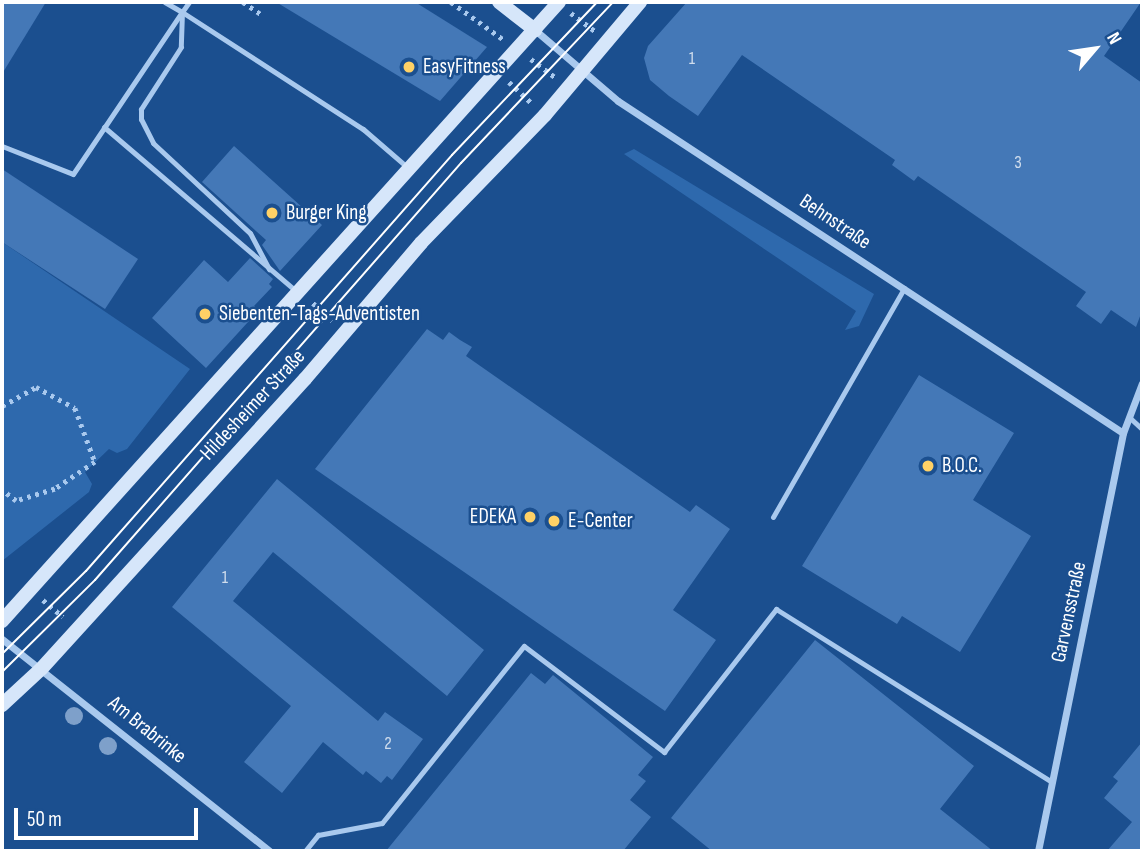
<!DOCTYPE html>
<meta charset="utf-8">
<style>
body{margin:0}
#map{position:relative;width:1144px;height:853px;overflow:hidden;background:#1b4f8f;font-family:"Sofia Sans Condensed",sans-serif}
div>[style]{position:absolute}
.green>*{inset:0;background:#2e69ad}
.building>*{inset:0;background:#4478b7}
.path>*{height:4.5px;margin-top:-2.25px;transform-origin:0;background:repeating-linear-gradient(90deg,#a9c9ee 0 3.5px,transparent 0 8.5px)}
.lane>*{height:5px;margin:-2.5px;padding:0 2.5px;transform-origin:2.5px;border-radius:2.5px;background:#a9c9ee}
.street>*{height:7px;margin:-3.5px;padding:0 3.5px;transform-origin:3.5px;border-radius:3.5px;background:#a9c9ee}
.secondary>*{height:14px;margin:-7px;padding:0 7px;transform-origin:7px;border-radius:7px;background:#d6e6fa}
.tram>*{height:2px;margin:-1px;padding:0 1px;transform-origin:1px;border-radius:1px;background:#fff}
.trees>*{width:18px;height:18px;margin:-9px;border-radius:50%;background:#7ea0ca}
.dots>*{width:19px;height:19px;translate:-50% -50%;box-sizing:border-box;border:4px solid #1b4f8f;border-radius:50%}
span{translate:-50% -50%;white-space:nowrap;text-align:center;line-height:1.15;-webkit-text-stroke:5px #1b4f8f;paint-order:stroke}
.number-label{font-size:18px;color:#d0dded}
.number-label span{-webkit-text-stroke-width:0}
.poi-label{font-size:21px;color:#fff}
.left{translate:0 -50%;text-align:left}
.right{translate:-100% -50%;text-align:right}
.street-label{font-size:21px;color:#fff}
.frame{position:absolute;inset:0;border:4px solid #fff;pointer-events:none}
.north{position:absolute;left:1060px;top:14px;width:70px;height:70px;-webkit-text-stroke:5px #1b4f8f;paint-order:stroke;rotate:61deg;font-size:19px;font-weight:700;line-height:28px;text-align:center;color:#fff}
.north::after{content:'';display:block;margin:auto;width:24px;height:32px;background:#fff;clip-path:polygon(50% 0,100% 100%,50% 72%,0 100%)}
.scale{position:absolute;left:14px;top:808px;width:184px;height:32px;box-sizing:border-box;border:4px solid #fff;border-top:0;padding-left:9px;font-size:21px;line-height:24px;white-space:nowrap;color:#fff;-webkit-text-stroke:5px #1b4f8f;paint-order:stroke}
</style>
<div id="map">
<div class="green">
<i style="clip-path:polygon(634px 149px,874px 294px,859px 326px,845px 330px,856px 311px,624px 154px)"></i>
<i style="clip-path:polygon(2px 242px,190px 369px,127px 449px,117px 453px,109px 449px,85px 472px,92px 484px,89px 492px,2px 561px)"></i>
</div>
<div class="building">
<i style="clip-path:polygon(2px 2px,46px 2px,2px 74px)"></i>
<i style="clip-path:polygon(276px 2px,415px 2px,487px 47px,440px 101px)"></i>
<i style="clip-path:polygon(687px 2px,1141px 2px,1104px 56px,1142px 83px,1142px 311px,1136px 327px,1111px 310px,1101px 324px,1076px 306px,1086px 292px,918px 176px,914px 181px,892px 165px,895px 160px,742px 55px,698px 116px,669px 96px,650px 80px,644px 58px,648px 46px)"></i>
<i style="clip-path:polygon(234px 146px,322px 225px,280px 271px,262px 245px,266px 240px,202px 182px)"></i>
<i style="clip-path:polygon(2px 169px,138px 259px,105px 309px,2px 242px)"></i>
<i style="clip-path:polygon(250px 258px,273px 279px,269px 284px,272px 287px,254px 306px,259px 310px,206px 368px,152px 318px,204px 260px,228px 282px)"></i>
<i style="clip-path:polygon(427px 329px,443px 340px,449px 332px,460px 340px,472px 347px,466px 356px,690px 512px,696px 505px,730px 529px,673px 610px,716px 640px,665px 711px,315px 469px)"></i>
<i style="clip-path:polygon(919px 375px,1014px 433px,973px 500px,1031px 536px,960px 652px,902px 616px,897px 624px,802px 566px)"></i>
<i style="clip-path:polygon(277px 479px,484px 650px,447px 696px,273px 552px,233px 601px,378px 721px,385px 712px,423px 739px,392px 780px,387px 776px,381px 783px,366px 771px,363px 775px,323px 742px,282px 793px,244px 762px,291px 706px,172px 607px)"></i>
<i style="clip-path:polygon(815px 640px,974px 766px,940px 809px,993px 851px,712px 851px,671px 818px)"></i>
<i style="clip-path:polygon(531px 673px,545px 684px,553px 675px,653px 757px,638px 775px,646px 781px,630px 800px,651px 817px,623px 851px,386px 851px)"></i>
<i style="clip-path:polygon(1142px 742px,1142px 851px,1107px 851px,1132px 822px,1104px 798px,1118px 781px,1113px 777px)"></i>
</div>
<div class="path">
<i style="left:243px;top:2px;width:22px;rotate:34deg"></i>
<i style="left:451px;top:2px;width:65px;rotate:35.6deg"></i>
<i style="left:571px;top:13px;width:30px;rotate:37deg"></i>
<i style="left:531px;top:59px;width:30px;rotate:37deg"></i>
<i style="left:509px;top:82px;width:33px;rotate:43deg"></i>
<i style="left:313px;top:303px;width:26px;rotate:43deg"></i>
<i style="left:2px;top:406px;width:39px;rotate:-29deg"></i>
<i style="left:36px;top:387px;width:44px;rotate:28.3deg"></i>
<i style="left:75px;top:408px;width:58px;rotate:69.7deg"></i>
<i style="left:95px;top:462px;width:48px;rotate:146deg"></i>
<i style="left:55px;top:489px;width:41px;rotate:162.9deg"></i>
<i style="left:16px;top:501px;width:18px;rotate:-142deg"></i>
<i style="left:43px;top:600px;width:26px;rotate:40deg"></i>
</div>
<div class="lane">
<i style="left:189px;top:2px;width:12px;rotate:125deg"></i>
<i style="left:182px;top:12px;width:35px;rotate:92deg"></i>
<i style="left:181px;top:47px;width:74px;rotate:122.8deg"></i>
<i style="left:141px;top:109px;width:10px;rotate:90deg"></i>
<i style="left:141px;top:119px;width:27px;rotate:63deg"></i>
<i style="left:153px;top:143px;width:132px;rotate:42.9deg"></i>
<i style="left:250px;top:233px;width:41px;rotate:62.2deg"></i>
<i style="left:182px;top:12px;width:216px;rotate:32.9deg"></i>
<i style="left:363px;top:129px;width:58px;rotate:40.8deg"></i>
<i style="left:104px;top:127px;width:253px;rotate:40.5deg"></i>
<i style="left:2px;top:146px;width:76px;rotate:21.5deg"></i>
<i style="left:73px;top:174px;width:195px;rotate:-56.1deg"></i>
<i style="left:182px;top:12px;width:20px;rotate:-150deg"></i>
<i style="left:1129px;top:417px;width:18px;rotate:43deg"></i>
<i style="left:773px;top:517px;width:264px;rotate:-60.2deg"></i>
<i style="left:305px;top:851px;width:21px;rotate:-51deg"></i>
<i style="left:318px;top:835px;width:65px;rotate:-10.6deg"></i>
<i style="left:382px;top:823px;width:227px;rotate:-51.3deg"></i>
<i style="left:524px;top:646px;width:176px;rotate:37.1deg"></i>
<i style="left:664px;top:752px;width:182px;rotate:-51.9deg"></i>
<i style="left:776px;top:609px;width:326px;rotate:32.1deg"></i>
</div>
<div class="street">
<i style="left:535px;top:30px;width:109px;rotate:40.5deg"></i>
<i style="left:618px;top:101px;width:604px;rotate:33.32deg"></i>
<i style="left:2px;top:639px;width:341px;rotate:38.4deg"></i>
<i style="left:1038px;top:851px;width:427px;rotate:-78.5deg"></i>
<i style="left:1123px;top:433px;width:53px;rotate:-69.2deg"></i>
</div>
<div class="secondary">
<i style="left:499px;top:2px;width:46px;rotate:37.9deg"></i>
<i style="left:2px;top:621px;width:833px;rotate:-48.02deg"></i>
<i style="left:2px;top:705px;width:54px;rotate:-42.8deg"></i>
<i style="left:42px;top:668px;width:391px;rotate:-47.7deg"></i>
<i style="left:305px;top:379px;width:179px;rotate:-49.5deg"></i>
<i style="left:421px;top:243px;width:178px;rotate:-45.9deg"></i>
<i style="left:545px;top:115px;width:148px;rotate:-49.9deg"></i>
</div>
<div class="tram">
<i style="left:2px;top:654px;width:118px;rotate:-44.7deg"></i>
<i style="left:86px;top:571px;width:554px;rotate:-48.66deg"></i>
<i style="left:452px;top:155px;width:211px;rotate:-46.5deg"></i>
<i style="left:2px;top:672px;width:131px;rotate:-44.7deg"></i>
<i style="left:95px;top:580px;width:555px;rotate:-48.73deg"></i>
<i style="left:461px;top:163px;width:221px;rotate:-46.6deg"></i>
</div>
<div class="trees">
<i style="left:74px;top:716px"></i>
<i style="left:108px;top:746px"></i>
</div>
<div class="dots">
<i style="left:409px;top:67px;background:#ffd166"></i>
<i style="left:272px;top:213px;background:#ffd166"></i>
<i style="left:205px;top:314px;background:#ffd166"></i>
<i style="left:928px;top:466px;background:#ffd166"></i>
<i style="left:530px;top:517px;background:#ffd166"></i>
<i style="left:554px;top:521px;background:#ffd166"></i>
</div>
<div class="number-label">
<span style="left:692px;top:59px">1</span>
<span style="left:1018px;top:163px">3</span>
<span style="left:225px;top:578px">1</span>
<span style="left:388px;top:744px">2</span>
</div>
<div class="poi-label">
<span class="left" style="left:423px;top:67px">EasyFitness</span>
<span class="left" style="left:286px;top:213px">Burger King</span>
<span class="left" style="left:219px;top:314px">Siebenten-Tags-Adventisten</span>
<span class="left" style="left:942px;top:466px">B.O.C.</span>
<span class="right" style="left:516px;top:517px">EDEKA</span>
<span class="left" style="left:568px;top:521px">E-Center</span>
</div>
<div class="street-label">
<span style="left:835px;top:222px;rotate:34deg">Behnstraße</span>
<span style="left:253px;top:405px;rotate:-47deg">Hildesheimer Straße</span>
<span style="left:1069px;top:612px;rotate:-78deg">Garvensstraße</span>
<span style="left:147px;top:730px;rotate:39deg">Am Brabrinke</span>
</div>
<div class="frame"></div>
<div class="north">N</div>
<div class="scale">50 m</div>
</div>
